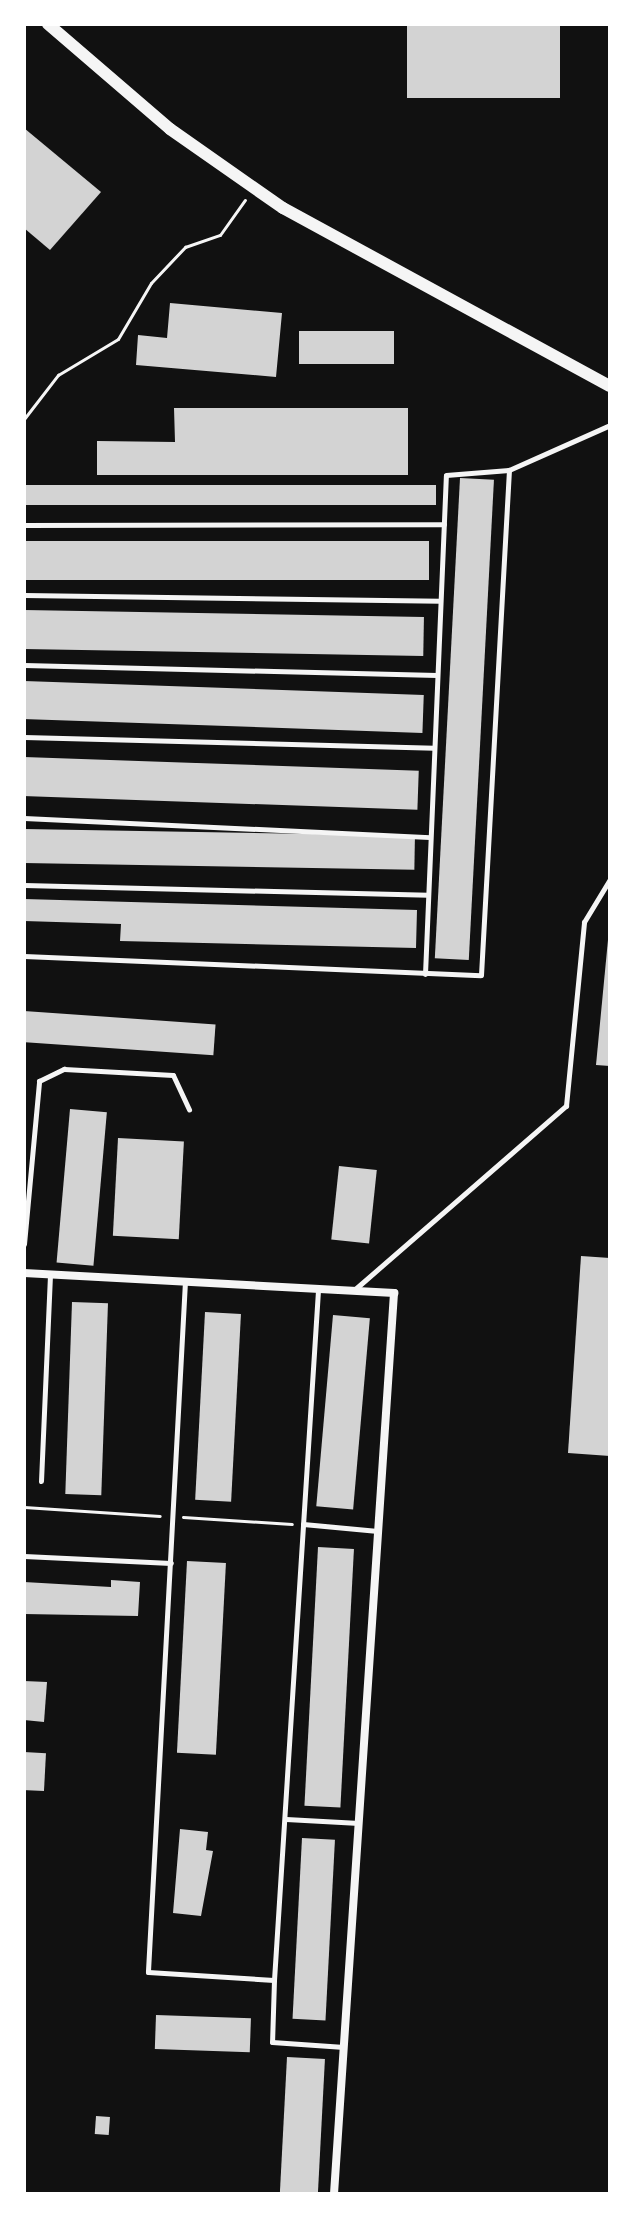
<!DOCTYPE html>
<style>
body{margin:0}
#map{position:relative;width:634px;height:2218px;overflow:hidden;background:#111;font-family:Rubik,sans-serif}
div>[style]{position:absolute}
.building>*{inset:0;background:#d3d3d3;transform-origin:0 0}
.path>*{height:3px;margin:-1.5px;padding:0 1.5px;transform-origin:1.5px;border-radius:1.5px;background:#f5f5f5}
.service>*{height:5px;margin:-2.5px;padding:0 2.5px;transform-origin:2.5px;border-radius:2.5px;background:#f5f5f5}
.minor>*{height:8px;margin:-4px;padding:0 4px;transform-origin:4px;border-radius:4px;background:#f5f5f5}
.tertiary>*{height:12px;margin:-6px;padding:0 6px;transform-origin:6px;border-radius:6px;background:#f5f5f5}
span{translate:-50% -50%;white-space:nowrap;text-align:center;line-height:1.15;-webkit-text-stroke:6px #fff;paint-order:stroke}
.frame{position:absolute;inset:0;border:26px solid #fff;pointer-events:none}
</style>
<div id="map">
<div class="building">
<i style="left:407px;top:24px;width:153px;height:74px"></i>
<i style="clip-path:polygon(24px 128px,101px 192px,50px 250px,24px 228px)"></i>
<i style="clip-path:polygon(170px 303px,282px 313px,276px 377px,136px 365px,138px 335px,167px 338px)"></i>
<i style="left:299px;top:331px;width:95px;height:33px"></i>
<i style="clip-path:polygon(174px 408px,408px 408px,408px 475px,97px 475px,97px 441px,175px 442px)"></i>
<i style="left:460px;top:478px;width:34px;height:481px;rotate:3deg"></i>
<i style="left:436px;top:485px;width:20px;height:412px;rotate:90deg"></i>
<i style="left:429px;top:541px;width:39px;height:405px;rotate:90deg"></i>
<i style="left:24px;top:610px;width:400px;height:39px;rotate:1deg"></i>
<i style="left:24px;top:681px;width:400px;height:38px;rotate:2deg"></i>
<i style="left:24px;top:757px;width:395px;height:39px;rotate:2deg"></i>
<i style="left:24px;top:829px;width:391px;height:34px;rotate:1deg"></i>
<i style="clip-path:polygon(24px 899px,417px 910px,416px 948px,120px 941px,121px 924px,24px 921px)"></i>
<i style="clip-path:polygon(610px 919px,610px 1066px,596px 1065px)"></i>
<i style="left:24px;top:1011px;width:192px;height:31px;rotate:4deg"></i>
<i style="left:70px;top:1109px;width:37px;height:154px;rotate:5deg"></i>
<i style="left:118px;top:1138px;width:66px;height:98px;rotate:3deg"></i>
<i style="left:339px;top:1166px;width:38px;height:74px;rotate:6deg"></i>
<i style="clip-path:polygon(581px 1256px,610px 1258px,610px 1456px,568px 1453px)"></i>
<i style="left:72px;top:1302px;width:36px;height:192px;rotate:2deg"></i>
<i style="left:205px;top:1312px;width:36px;height:188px;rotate:3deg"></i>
<i style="left:333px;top:1315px;width:37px;height:192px;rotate:5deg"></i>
<i style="left:318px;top:1547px;width:36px;height:259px;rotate:3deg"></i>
<i style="left:187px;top:1561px;width:39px;height:192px;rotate:3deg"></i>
<i style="clip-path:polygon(111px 1580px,140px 1582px,138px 1616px,24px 1614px,24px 1582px,111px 1587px)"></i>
<i style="clip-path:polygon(24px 1681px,47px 1682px,44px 1722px,24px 1720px)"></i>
<i style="left:24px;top:1752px;width:22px;height:38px;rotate:3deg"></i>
<i style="clip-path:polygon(180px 1829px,208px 1832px,206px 1850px,213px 1851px,201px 1916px,173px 1913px)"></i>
<i style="left:302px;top:1838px;width:33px;height:181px;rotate:3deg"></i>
<i style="left:156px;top:2015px;width:95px;height:34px;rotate:2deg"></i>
<i style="left:287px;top:2057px;width:38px;height:137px;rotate:3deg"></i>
<i style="left:96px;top:2116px;width:14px;height:18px;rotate:4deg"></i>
</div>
<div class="path">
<i style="left:24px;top:419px;width:56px;rotate:-52.3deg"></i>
<i style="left:58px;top:375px;width:70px;rotate:-31deg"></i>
<i style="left:118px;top:339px;width:65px;rotate:-59.5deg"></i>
<i style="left:151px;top:283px;width:50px;rotate:-46.6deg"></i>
<i style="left:185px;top:247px;width:37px;rotate:-19deg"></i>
<i style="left:220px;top:235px;width:43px;rotate:-54.5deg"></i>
<i style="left:24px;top:1507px;width:136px;rotate:3.8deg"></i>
<i style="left:183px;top:1517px;width:109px;rotate:3.7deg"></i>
</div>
<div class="service">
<i style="left:24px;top:525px;width:420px;rotate:-0.1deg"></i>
<i style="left:24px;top:595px;width:416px;rotate:0.8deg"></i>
<i style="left:24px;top:665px;width:413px;rotate:1.4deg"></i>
<i style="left:24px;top:737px;width:410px;rotate:1.5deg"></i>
<i style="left:24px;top:818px;width:406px;rotate:2.7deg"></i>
<i style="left:24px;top:885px;width:404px;rotate:1.4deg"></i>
<i style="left:24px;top:956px;width:457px;rotate:2.4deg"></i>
<i style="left:481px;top:975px;width:506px;rotate:-86.83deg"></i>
<i style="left:509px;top:470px;width:111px;rotate:-24deg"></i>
<i style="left:425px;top:974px;width:499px;rotate:-87.6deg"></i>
<i style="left:446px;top:475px;width:63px;rotate:-4.5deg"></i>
<i style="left:24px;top:1244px;width:164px;rotate:-84.7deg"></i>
<i style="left:39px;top:1081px;width:28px;rotate:-26deg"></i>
<i style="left:64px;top:1069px;width:109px;rotate:3.2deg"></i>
<i style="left:173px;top:1075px;width:38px;rotate:65deg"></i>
<i style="left:185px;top:1281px;width:692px;rotate:93.07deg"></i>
<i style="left:148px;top:1972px;width:126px;rotate:3.6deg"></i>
<i style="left:274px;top:1980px;width:62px;rotate:91.8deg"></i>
<i style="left:272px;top:2042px;width:72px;rotate:4deg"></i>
<i style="left:354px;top:1290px;width:281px;rotate:-41deg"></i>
<i style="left:566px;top:1106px;width:185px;rotate:-84.4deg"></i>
<i style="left:584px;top:922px;width:50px;rotate:-58.8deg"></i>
<i style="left:41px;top:1481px;width:206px;rotate:-87.5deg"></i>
<i style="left:303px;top:1524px;width:75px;rotate:5.3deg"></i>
<i style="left:24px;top:1556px;width:147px;rotate:2.7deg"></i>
<i style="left:286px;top:1819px;width:73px;rotate:3.1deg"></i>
<i style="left:274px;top:1980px;width:691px;rotate:-86.35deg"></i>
</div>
<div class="minor">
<i style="left:24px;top:1273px;width:371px;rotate:3.1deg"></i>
<i style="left:394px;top:1293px;width:903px;rotate:93.81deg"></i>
</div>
<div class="tertiary">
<i style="left:48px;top:24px;width:161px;rotate:40.7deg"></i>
<i style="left:170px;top:129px;width:138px;rotate:35deg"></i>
<i style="left:283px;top:208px;width:372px;rotate:28.6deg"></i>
</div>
<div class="frame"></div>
</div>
